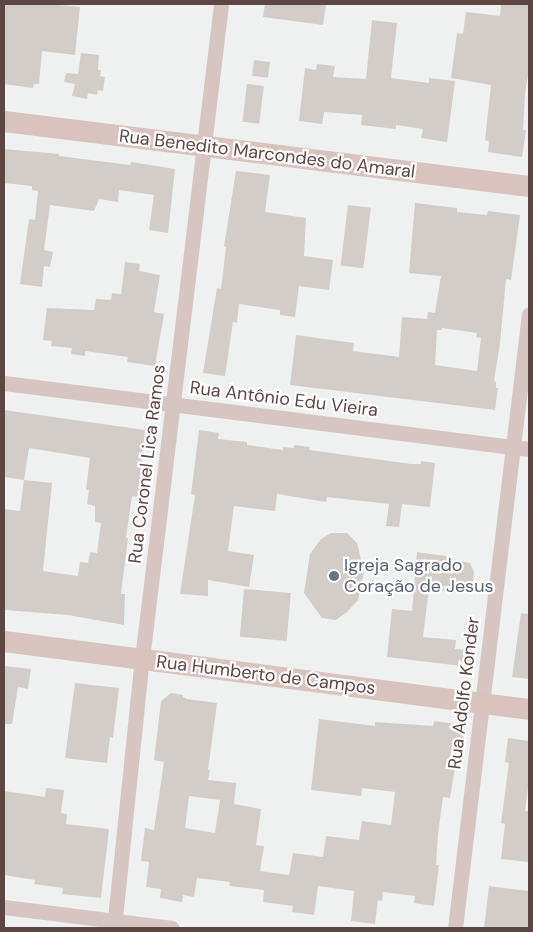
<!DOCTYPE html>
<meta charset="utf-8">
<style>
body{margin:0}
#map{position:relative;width:533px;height:932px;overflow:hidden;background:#eef1f0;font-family:"DM Sans",sans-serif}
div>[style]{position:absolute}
.building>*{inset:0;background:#d3cdca;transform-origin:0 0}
.minor>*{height:15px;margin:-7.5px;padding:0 7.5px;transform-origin:7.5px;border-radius:7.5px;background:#d7c5c3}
.secondary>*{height:21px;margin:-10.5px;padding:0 10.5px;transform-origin:10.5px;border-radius:10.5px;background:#d9c3bf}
.dots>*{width:14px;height:14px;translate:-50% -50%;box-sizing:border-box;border:2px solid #fff;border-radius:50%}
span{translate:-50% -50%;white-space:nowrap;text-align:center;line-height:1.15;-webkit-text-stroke:4.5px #fff;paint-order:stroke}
.street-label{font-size:18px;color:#5d4745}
.worship-label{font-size:18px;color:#5b616d}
.left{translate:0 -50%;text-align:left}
.frame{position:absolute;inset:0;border:5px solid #5d4745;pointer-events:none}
</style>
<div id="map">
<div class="building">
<i style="clip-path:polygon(5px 4px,50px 4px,80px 7px,75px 55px,42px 51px,39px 84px,34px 84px,33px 88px,4px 84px)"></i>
<i style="clip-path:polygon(265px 4px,326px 4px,323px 25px,263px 17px)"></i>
<i style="clip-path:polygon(501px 4px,529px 4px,529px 69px,525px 94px,523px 130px,526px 130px,522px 157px,488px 152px,489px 141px,485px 140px,491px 85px,451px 78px,457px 33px,463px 34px,466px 12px,500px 16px)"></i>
<i style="clip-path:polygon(372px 20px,397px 23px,391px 78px,429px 83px,429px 78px,455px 81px,447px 142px,421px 138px,423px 129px,396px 125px,396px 129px,361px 125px,362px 115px,324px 112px,322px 124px,299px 121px,305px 68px,316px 70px,317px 64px,335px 66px,333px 77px,366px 79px)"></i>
<i style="clip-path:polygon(81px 53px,99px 55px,98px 70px,101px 70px,100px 76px,105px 77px,103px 91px,98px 90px,97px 95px,88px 93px,87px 99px,72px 96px,75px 84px,64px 82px,66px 73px,78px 74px)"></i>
<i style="left:254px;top:60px;width:16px;height:16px;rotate:7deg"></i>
<i style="left:247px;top:84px;width:17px;height:38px;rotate:7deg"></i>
<i style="clip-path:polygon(4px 149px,59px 154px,59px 156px,130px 165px,131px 162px,175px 169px,168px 233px,149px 230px,154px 195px,119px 190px,118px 202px,99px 199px,94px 211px,50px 205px,44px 250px,53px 252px,50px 267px,44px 266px,42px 287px,20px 284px,29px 219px,35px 220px,38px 191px,32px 190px,32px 186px,4px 183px)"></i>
<i style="clip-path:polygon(236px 171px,270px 175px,265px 212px,306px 218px,304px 256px,333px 260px,329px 290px,299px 286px,295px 317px,280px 315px,280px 310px,239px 304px,237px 323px,233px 322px,225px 376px,203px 373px,217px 288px,221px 289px,226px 247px,224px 246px)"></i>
<i style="clip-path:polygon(evenodd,415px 203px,457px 208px,457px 212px,487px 215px,488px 211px,520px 215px,511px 280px,506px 279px,500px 343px,494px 381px,496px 382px,496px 388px,498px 388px,495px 410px,290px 385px,296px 335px,354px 343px,353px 351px,399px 357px,402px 317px,427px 319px,428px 312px,435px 313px,441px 276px,409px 273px,415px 203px,442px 328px,477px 333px,476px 337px,481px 338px,477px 371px,435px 365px,437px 330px,442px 330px,442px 328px)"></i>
<i style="left:348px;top:205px;width:23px;height:61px;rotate:7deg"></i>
<i style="clip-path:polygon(125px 262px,140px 264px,139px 271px,160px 275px,154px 312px,164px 314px,155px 366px,127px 362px,128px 357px,85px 351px,85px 356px,71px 354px,72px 348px,51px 346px,52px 341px,43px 340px,47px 308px,94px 310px,96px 299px,111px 300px,112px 293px,121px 294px)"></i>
<i style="clip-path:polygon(evenodd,4px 410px,145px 430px,138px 497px,132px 496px,126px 538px,128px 538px,121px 594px,125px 594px,124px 625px,68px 615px,4px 610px,4px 509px,20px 511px,24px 480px,4px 477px,4px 410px,29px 448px,90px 458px,86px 490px,89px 490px,87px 504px,95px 506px,95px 522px,101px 523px,97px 553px,90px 552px,88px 563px,80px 562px,78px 576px,43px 571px,52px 483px,24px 480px,29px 448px)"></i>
<i style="clip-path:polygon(199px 430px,219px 433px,218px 439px,247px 442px,247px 445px,283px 450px,283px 447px,294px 448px,294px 445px,310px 447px,309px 450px,411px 464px,421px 464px,421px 461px,435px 463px,430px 507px,402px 504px,399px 527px,386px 526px,389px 504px,327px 497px,326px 502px,277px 494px,275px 511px,234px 506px,228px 551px,254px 555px,249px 587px,208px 580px,208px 596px,180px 594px,195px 495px,191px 494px)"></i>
<i style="clip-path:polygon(331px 533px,347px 533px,357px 543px,364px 572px,358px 600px,347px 612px,336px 620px,322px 618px,304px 593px,310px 554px,321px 539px)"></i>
<i style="clip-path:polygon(417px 552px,453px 557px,453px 560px,470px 563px,474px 572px,473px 581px,463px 594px,429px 589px,423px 637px,456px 640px,455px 649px,472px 650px,470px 667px,387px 657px,392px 609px,412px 611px)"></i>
<i style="left:244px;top:589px;width:47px;height:48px;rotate:5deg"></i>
<i style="clip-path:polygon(521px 613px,529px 614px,529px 679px,512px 677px)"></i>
<i style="clip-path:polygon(4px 666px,31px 669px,28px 689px,18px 687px,12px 724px,4px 724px)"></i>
<i style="clip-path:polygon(75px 683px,119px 688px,113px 738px,110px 737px,107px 763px,65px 758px)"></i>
<i style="clip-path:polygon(evenodd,171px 693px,183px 695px,183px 697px,187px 699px,217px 703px,208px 770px,210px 770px,208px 780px,236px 783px,234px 804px,261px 809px,256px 845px,264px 846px,260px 871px,289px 875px,293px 853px,323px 857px,326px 836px,359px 840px,362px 821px,391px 825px,395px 792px,362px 788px,361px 796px,311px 790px,319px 719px,375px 726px,375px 722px,433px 726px,434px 721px,465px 725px,460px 763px,456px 762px,450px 798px,443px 797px,438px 834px,436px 865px,439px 865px,434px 906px,414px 903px,415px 896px,383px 892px,382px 901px,378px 900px,375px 924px,351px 921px,354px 891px,318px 886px,314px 915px,292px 912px,293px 906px,263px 902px,264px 890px,229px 886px,230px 882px,197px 878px,194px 897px,183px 895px,182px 902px,160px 898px,161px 889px,146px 887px,149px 862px,141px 861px,145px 828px,154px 830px,164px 762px,154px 760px,161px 701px,171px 693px,189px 796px,220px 800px,215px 833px,185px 828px,189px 796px)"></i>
<i style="clip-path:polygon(508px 738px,529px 741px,529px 780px,525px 811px,529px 811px,529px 862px,501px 859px,505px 824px,501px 823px,509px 763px,505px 762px)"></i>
<i style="clip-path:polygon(46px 788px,64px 790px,61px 813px,67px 814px,66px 824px,109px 829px,101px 898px,62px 894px,63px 888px,34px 884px,35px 880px,4px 875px,4px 791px,45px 797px)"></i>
<i style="clip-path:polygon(489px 886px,529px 891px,529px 928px,484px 928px)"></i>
</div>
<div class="minor">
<i style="left:4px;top:383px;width:529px;rotate:7.17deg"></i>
<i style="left:4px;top:907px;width:169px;rotate:7.1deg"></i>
<i style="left:114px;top:928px;width:270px;rotate:-84.1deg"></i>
<i style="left:142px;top:659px;width:660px;rotate:-83.12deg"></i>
<i style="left:455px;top:928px;width:618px;rotate:-83.13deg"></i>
</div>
<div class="secondary">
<i style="left:4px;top:121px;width:529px;rotate:7.06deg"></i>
<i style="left:4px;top:641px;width:529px;rotate:7.38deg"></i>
</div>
<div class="dots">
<i style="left:334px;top:576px;background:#6b7280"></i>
</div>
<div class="street-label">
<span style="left:267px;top:154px;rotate:7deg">Rua Benedito Marcondes do Amaral</span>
<span style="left:284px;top:399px;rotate:7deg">Rua Antônio Edu Vieira</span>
<span style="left:147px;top:464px;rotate:-83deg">Rua Coronel Lica Ramos</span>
<span style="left:266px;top:675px;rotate:7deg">Rua Humberto de Campos</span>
<span style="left:464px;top:693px;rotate:-83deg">Rua Adolfo Konder</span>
</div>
<div class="worship-label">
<span class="left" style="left:344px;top:576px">Igreja Sagrado<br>Coração de Jesus</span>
</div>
<div class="frame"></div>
</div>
